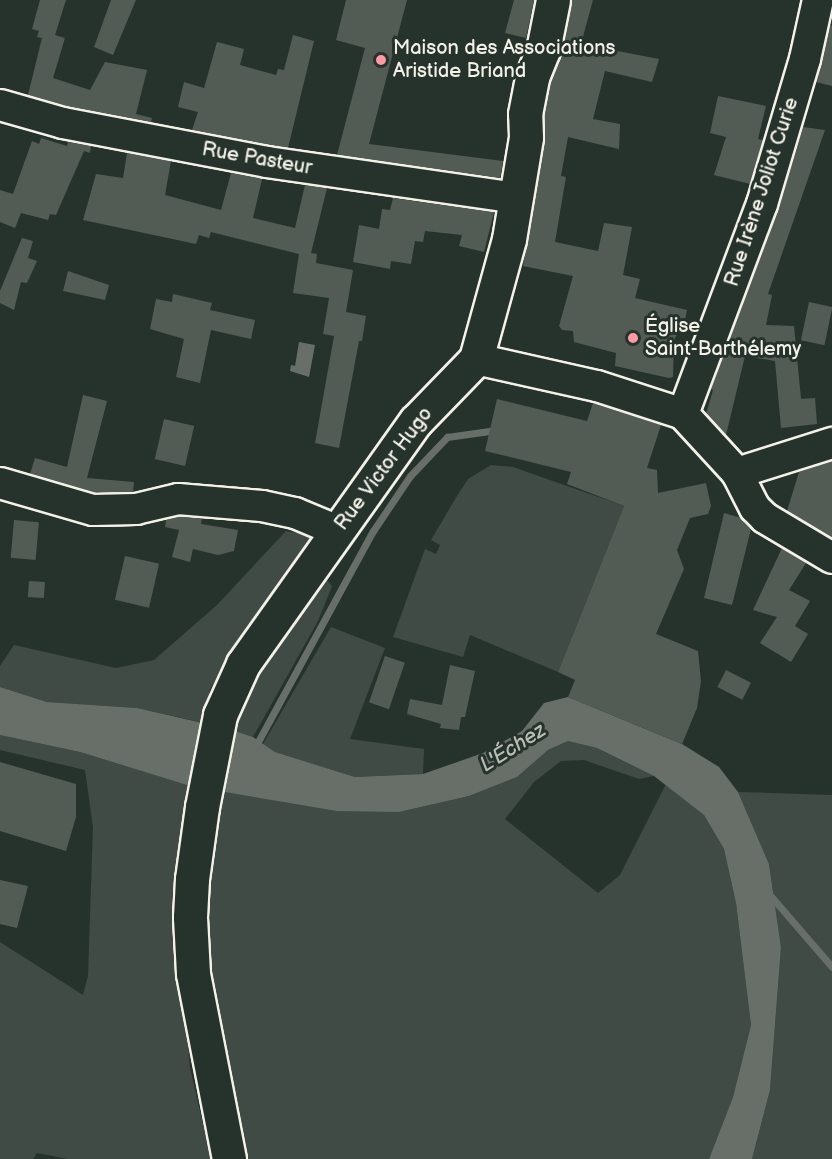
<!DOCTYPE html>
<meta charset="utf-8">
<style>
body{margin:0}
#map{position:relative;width:832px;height:1159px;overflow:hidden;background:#26332d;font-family:"Balsamiq Sans",sans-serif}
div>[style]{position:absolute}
.green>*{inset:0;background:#414b45}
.water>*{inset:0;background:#676f68}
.stream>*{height:7px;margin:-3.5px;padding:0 3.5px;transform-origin:3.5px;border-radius:3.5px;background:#676f68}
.building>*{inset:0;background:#525c55;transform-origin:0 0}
.roads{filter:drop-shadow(2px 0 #f4f1e8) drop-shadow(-2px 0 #f4f1e8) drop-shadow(0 2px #f4f1e8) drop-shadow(0 -2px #f4f1e8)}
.minor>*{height:30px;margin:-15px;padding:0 15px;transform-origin:15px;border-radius:15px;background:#26332d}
.major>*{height:33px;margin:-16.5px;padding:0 16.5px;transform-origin:16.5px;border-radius:16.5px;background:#26332d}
.dots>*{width:16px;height:16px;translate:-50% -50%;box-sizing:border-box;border:3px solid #26332d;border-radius:50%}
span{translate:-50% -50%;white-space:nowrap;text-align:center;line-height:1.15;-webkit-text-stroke:6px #26332d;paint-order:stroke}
.poi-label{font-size:20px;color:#f4f1e8}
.left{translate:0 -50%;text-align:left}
.street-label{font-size:20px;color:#f4f1e8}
.water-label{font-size:21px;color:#bcbdb5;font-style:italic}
</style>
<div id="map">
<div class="green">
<i style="clip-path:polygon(491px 465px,513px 467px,624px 506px,558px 672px,470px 635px,463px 657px,393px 637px,425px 549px,436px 554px,440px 545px,431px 540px,457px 496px,468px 479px)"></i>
<i style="clip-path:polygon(286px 531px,322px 537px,268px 604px,210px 689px,205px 723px,137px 708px,47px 702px,0 687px,0 666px,14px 645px,116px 668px,154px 660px,217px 605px)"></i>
<i style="clip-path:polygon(325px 578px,332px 586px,318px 621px,253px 737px,229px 729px,233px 712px,263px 664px)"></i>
<i style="clip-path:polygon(331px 627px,385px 648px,350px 739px,424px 749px,423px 774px,355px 777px,275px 752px,263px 744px)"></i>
<i style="clip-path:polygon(0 735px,80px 752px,190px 786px,178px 903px,190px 1068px,211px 1159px,68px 1159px,37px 1153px,33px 1159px,0 1159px,0 942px,83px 995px,88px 976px,93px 827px,85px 770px,0 750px)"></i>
<i style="clip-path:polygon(568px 741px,597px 748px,654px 776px,639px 779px,584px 760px,561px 761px,534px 782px,505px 819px,598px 893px,620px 875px,666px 784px,704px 815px,724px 849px,736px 903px,751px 1025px,733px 1097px,709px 1159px,246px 1159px,213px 1000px,208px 921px,209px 852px,220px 790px,399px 812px,469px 796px,517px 777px,548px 750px)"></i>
<i style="clip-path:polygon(738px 792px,832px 795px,832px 1159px,752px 1159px,770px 1090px,781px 947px,769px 864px)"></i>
</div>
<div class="water">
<i style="clip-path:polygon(299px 342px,315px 345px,309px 377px,290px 371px,291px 365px,295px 366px)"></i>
<i style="clip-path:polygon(0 687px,47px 702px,137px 708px,229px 729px,253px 737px,275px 752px,355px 777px,423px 774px,483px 753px,522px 731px,544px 703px,568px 697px,682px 744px,719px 767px,738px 792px,769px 864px,781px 947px,770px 1090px,752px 1159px,709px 1159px,733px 1097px,751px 1025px,736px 903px,724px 849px,704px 815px,654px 776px,597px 748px,568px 741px,548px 750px,517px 777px,469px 796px,399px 812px,337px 811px,190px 786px,80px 752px,0 735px)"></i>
</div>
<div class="stream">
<i style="left:254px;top:749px;width:248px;rotate:-61.4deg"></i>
<i style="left:373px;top:531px;width:66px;rotate:-56.1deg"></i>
<i style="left:410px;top:476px;width:54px;rotate:-46.5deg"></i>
<i style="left:447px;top:437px;width:43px;rotate:-7.9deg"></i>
<i style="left:769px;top:894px;width:96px;rotate:49.2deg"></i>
</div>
<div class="building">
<i style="clip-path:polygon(40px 0,66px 0,55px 35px,65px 38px,53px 78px,90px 90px,105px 62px,147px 70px,136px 114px,152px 118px,151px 122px,67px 106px,28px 95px,42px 38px,37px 37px,39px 31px,32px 29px)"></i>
<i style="clip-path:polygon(111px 0,136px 0,113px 55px,94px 47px)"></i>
<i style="clip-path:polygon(346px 0,407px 0,369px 144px,503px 161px,500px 178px,337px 155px,365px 48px,336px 40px)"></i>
<i style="clip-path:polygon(514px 0,534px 0,526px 38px,505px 33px)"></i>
<i style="clip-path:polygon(571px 0,593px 0,581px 44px,659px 59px,652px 82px,605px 71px,593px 119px,620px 124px,619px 149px,568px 137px,561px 176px,566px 177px,555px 242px,598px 251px,604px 223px,632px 227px,623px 275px,640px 279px,635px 298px,687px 310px,685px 320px,674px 340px,673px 377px,669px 378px,615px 366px,616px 353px,574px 342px,573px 331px,562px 330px,559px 326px,573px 276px,523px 266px,544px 140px,544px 115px,550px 82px,561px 54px)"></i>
<i style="clip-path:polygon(830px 25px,832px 26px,832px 86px,816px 82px)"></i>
<i style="clip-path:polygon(293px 35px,314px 41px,288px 148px,192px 130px,198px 112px,178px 107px,184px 82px,204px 88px,217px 42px,244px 49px,240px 65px,276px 75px,278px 69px,284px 70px)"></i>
<i style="clip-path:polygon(718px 96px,766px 106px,758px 139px,763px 140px,750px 184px,714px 175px,726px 137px,710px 133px)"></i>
<i style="clip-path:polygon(803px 127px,825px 130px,768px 294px,772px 295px,766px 325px,794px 326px,801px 399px,815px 398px,817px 424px,781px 428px,775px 361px,745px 356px,726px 435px,706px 414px,713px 390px,711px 389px,778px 210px)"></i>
<i style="clip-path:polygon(41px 138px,67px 146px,68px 142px,91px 146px,90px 153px,84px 151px,56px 215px,50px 214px,48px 220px,21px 213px,15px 228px,0 222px,0 190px,13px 194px,32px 141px,39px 144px)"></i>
<i style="clip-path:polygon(127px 153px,171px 161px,165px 195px,221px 210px,231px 173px,262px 179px,253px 218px,295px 228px,305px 185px,327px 188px,311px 253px,317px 254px,316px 263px,353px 270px,346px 312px,366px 316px,362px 341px,359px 341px,339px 448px,315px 443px,334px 336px,323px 334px,329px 298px,293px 293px,299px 254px,211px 232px,209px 238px,199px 235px,196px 244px,83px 220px,96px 174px,123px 178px)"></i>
<i style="clip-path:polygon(393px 198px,494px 212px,484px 252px,459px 246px,462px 235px,425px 231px,423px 242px,415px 241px,411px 264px,391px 261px,390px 269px,353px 262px,359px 225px,379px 229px,382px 209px,390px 210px)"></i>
<i style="clip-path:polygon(22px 238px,33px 241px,28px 258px,37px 261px,27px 283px,21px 282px,14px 310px,0 303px,0 291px)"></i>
<i style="clip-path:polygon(68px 271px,109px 285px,105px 300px,63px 291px)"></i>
<i style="clip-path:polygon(173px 294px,212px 303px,210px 310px,255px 320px,251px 339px,211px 330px,200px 383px,176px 377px,184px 339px,150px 329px,156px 299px,172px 302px)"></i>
<i style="left:809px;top:302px;width:24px;height:39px;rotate:12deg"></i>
<i style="clip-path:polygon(83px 395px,107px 401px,87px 478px,134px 482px,133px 492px,95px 493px,30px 474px,35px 458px,67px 467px)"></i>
<i style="clip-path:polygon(497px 399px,587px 421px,593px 403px,661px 425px,647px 468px,657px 470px,658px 493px,706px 483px,711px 506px,708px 514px,690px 518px,677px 550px,684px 569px,656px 634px,698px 651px,701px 681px,697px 708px,682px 744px,568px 697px,575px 680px,558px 672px,624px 506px,567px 484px,571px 472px,485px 451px)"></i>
<i style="left:164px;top:419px;width:31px;height:41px;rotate:13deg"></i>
<i style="clip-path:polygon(832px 461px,832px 538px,787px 511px,799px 472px)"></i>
<i style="clip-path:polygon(724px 513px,741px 518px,751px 529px,732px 605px,704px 598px)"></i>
<i style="clip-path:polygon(179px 516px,202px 518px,201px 524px,238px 530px,234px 551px,218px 555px,193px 549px,190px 562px,172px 557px,179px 530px,165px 527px,166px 520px)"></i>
<i style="left:14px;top:520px;width:25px;height:38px;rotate:5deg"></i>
<i style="clip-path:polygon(782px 548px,806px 563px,789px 590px,810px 601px,795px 626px,808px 634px,791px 662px,760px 643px,777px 617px,753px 610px)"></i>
<i style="left:125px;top:556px;width:35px;height:45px;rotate:13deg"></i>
<i style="left:29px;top:581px;width:16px;height:16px;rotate:4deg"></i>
<i style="left:385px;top:656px;width:21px;height:49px;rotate:19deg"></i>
<i style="clip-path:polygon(450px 665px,475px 671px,465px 717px,461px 717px,459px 730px,440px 728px,441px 724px,407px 714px,410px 699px,442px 705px)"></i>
<i style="left:726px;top:670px;width:28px;height:19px;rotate:27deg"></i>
<i style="clip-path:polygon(0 762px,76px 784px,76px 817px,66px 851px,0 831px)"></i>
<i style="clip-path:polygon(0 880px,28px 886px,17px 928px,0 924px)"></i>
</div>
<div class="roads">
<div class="minor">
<i style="left:0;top:105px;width:66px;rotate:15.9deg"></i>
<i style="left:63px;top:123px;width:208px;rotate:10.8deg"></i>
<i style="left:267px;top:162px;width:253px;rotate:8.2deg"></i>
<i style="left:476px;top:359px;width:124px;rotate:12.6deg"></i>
<i style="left:597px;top:386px;width:90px;rotate:18deg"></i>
<i style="left:683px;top:414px;width:80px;rotate:47.5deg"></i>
<i style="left:737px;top:473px;width:39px;rotate:63deg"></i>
<i style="left:755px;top:508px;width:14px;rotate:45deg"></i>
<i style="left:765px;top:518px;width:78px;rotate:30.8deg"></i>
<i style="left:683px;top:414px;width:224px;rotate:-69.4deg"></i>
<i style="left:762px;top:204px;width:151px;rotate:-73.5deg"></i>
<i style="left:805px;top:59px;width:60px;rotate:-77.6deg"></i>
<i style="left:737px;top:473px;width:100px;rotate:-17.5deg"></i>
<i style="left:0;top:483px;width:97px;rotate:16.2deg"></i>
<i style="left:93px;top:510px;width:43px;rotate:-1.3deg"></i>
<i style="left:136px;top:509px;width:43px;rotate:-13.4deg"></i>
<i style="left:178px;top:499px;width:84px;rotate:4.8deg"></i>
<i style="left:262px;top:506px;width:34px;rotate:12deg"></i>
<i style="left:295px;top:513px;width:47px;rotate:22.7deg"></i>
</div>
<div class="major">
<i style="left:229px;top:1159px;width:189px;rotate:-101deg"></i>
<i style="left:193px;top:973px;width:56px;rotate:-93.1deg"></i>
<i style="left:190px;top:917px;width:38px;rotate:-87deg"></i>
<i style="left:192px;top:879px;width:73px;rotate:-82.1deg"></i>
<i style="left:202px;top:807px;width:94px;rotate:-78.9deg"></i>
<i style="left:220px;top:715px;width:56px;rotate:-65.7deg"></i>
<i style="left:243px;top:664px;width:298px;rotate:-54.6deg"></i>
<i style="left:416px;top:421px;width:86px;rotate:-45.9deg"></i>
<i style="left:476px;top:359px;width:124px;rotate:-74.6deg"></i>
<i style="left:509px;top:239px;width:103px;rotate:-80.5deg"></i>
<i style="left:526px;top:137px;width:23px;rotate:-92deg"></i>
<i style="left:525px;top:114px;width:38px;rotate:-79deg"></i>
<i style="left:532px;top:77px;width:29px;rotate:-68deg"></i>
<i style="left:543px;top:50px;width:51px;rotate:-78.7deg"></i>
</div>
</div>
<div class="dots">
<i style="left:381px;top:60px;background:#ff9aa2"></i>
<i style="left:633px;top:338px;background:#ff9aa2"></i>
</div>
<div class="poi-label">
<span class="left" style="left:393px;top:60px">Maison des Associations<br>Aristide Briand</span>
<span class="left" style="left:645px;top:338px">Église<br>Saint-Barthélemy</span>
</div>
<div class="street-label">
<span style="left:257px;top:159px;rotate:10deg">Rue Pasteur</span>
<span style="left:762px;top:192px;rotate:-72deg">Rue Irène Joliot Curie</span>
<span style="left:384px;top:469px;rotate:-53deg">Rue Victor Hugo</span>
</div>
<div class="water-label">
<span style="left:513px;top:748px;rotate:-32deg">L'Échez</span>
</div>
</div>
